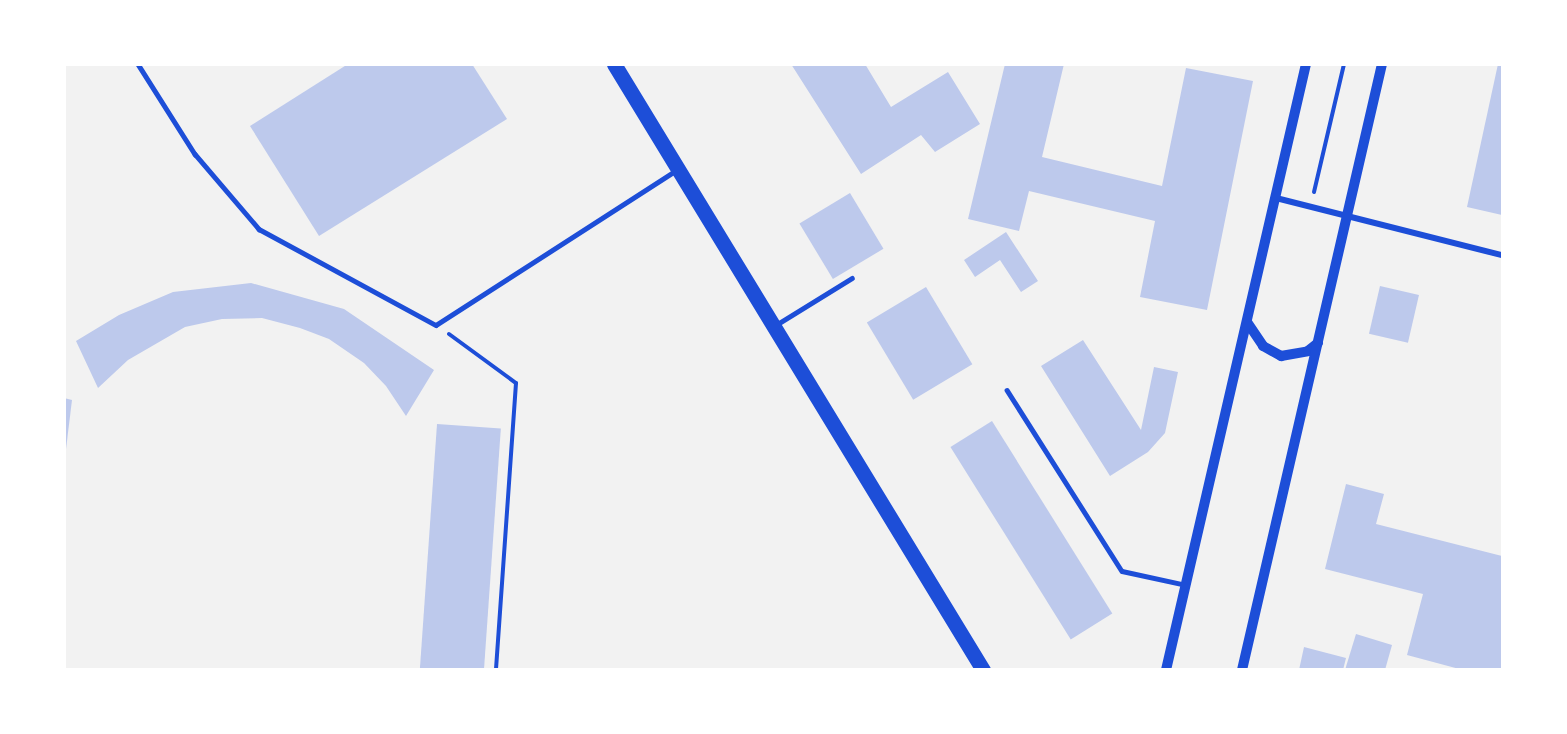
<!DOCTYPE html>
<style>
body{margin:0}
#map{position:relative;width:1567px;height:734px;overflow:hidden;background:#f2f2f2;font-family:"PT Serif",serif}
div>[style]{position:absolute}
.building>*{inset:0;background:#bdc9ec;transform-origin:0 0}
.path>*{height:4px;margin:-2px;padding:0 2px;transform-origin:2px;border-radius:2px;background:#1d4ed8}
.service>*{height:4.5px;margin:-2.25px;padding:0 2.25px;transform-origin:2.25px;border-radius:2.25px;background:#1d4ed8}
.minor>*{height:6px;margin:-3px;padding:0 3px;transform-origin:3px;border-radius:3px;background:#1d4ed8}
.tertiary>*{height:10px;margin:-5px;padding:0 5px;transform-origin:5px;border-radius:5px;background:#1d4ed8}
.primary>*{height:15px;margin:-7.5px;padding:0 7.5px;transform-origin:7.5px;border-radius:7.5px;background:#1d4ed8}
span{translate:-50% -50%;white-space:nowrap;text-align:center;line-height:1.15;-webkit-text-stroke:4.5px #fff;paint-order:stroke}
.frame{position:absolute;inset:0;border:66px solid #fff;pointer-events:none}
</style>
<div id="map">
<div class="building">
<i style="clip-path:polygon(348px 64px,472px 64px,507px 119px,319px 236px,250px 126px)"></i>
<i style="clip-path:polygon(791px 64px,865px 64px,891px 107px,948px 72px,980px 124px,935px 152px,921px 135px,861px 174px)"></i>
<i style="clip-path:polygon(1005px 64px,1064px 64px,1042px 157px,1162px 186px,1186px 68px,1253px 81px,1207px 310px,1140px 297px,1155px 221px,1029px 191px,1019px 231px,968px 219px)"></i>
<i style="clip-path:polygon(1498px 64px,1502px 64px,1502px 215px,1467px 207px)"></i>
<i style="left:850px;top:193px;width:65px;height:59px;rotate:59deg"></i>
<i style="clip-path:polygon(1006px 232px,1038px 281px,1021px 292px,1000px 260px,975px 277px,964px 260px)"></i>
<i style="clip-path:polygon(251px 283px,344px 309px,434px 370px,406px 416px,386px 386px,364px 363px,329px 339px,300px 328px,262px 318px,222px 319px,185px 327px,128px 360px,98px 388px,76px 341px,119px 315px,173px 292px)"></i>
<i style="left:1380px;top:286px;width:40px;height:49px;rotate:13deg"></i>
<i style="left:926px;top:287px;width:90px;height:69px;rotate:59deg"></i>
<i style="clip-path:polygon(1083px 340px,1141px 430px,1154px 367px,1178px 372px,1165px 433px,1148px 452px,1110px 476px,1041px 366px)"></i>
<i style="clip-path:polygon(64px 398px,72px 400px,66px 449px,64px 449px)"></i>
<i style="left:992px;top:421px;width:227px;height:49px;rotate:58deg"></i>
<i style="left:437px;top:424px;width:64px;height:247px;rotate:4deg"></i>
<i style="clip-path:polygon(1346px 484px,1384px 494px,1376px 524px,1502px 556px,1502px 670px,1463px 670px,1407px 655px,1423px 594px,1325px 569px)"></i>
<i style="clip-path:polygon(1356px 634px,1392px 645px,1385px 670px,1345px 670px)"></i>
<i style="clip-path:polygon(1304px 647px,1346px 658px,1343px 670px,1299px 670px)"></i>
</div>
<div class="path">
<i style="left:1314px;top:192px;width:131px;rotate:-76.8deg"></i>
<i style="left:449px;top:334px;width:83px;rotate:36.2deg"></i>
<i style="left:516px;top:383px;width:288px;rotate:94deg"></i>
</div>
<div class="service">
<i style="left:138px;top:64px;width:107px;rotate:57.7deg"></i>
<i style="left:195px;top:154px;width:99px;rotate:49.5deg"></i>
<i style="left:259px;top:229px;width:201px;rotate:28.5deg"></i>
<i style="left:436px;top:325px;width:284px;rotate:-32.8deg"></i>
<i style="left:776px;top:325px;width:89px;rotate:-31.7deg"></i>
<i style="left:1007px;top:390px;width:214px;rotate:57.6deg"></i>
<i style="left:1122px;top:571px;width:66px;rotate:12.3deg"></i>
</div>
<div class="minor">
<i style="left:1276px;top:198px;width:233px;rotate:14.2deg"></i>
</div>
<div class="tertiary">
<i style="left:1247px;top:322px;width:29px;rotate:56deg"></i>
<i style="left:1263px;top:346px;width:21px;rotate:29deg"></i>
<i style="left:1281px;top:356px;width:27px;rotate:-10deg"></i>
<i style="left:1308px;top:351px;width:13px;rotate:-39deg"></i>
<i style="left:1166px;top:670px;width:622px;rotate:-76.99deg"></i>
<i style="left:1242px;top:670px;width:622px;rotate:-76.99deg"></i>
</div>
<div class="primary">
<i style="left:614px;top:64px;width:710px;rotate:58.66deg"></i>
</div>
<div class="frame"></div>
</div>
